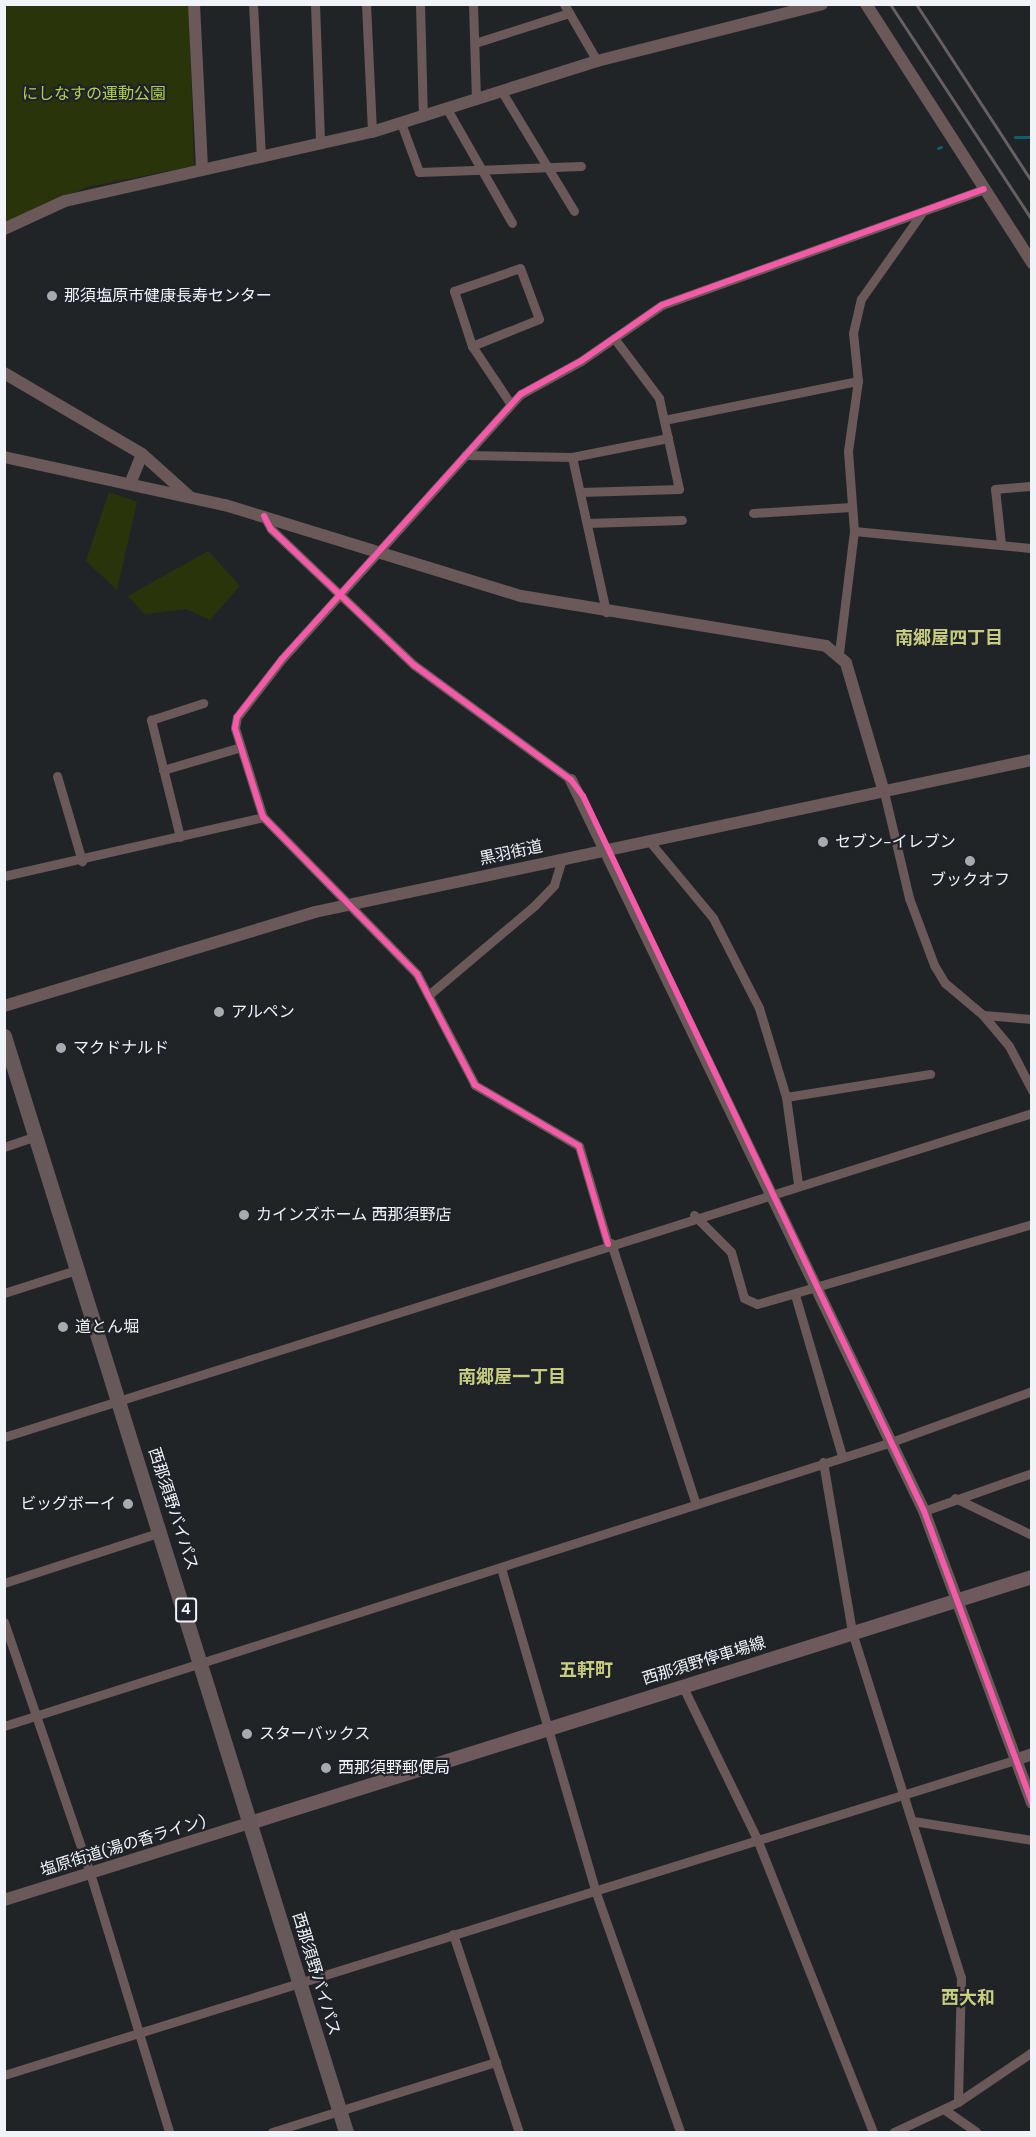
<!DOCTYPE html>
<meta charset="utf-8">
<style>
body{margin:0}
#map{position:relative;width:1036px;height:2137px;overflow:hidden;background:#212427;font-family:"DM Sans","Noto Sans JP",sans-serif}
div>[style]{position:absolute}
.green>*{inset:0;background:#2a340b}
.stream>*{height:3px;margin:-1.5px;padding:0 1.5px;transform-origin:1.5px;border-radius:1.5px;background:#105f6d}
.minor>*{height:9px;margin:-4.5px;padding:0 4.5px;transform-origin:4.5px;border-radius:4.5px;background:#6b5859}
.tertiary>*{height:12px;margin:-6px;padding:0 6px;transform-origin:6px;border-radius:6px;background:#6b5859}
.secondary>*{height:14px;margin:-7px;padding:0 7px;transform-origin:7px;border-radius:7px;background:#6e5a5c}
.trunk>*{height:15px;margin:-7.5px;padding:0 7.5px;transform-origin:7.5px;border-radius:7.5px;background:#67585a}
.rail>*{height:3px;margin:-1.5px;padding:0 1.5px;transform-origin:1.5px;border-radius:1.5px;background:#676062}
.cycleway>*{height:6px;margin:-3px;padding:0 3px;transform-origin:3px;border-radius:3px;background:#f35aa7}
.dots>*{width:16px;height:16px;translate:-50% -50%;box-sizing:border-box;border:3px solid #1f2329;border-radius:50%}
span{translate:-50% -50%;white-space:nowrap;text-align:center;line-height:1.15;-webkit-text-stroke:4.5px #1f2329;paint-order:stroke}
.shield-label span{padding:2px 4px;background:#1f2329;border:2px solid;border-radius:4px;-webkit-text-stroke-width:0}
.shield-label{font-size:15px;color:#f0f3f7;font-weight:700}
.park-label{font-size:16px;color:#aed04e}
.poi-label{font-size:16px;color:#f0f3f7}
.left{translate:0 -50%;text-align:left}
.right{translate:-100% -50%;text-align:right}
.street-label{font-size:16px;color:#f0f3f7}
.neighbourhood-label{font-size:18px;color:#c9cd7f;font-weight:700}
.frame{position:absolute;inset:0;border:6px solid #f0f3f7;pointer-events:none}
</style>
<div id="map">
<div class="green">
<i style="clip-path:polygon(5px 5px,189px 5px,194px 166px,87px 187px,5px 222px)"></i>
<i style="clip-path:polygon(109px 492px,137px 502px,117px 590px,86px 561px)"></i>
<i style="clip-path:polygon(208px 551px,240px 586px,210px 620px,186px 609px,144px 614px,128px 596px)"></i>
</div>
<div class="stream">
<i style="left:1015px;top:137px;width:17px"></i>
<i style="left:938px;top:148px;width:3px;rotate:-18deg"></i>
</div>
<div class="minor">
<i style="left:253px;top:4px;width:154px;rotate:87deg"></i>
<i style="left:315px;top:4px;width:139px;rotate:87.9deg"></i>
<i style="left:366px;top:4px;width:128px;rotate:87.3deg"></i>
<i style="left:420px;top:4px;width:113px;rotate:88.5deg"></i>
<i style="left:473px;top:4px;width:96px;rotate:88.2deg"></i>
<i style="left:564px;top:4px;width:66px;rotate:59.9deg"></i>
<i style="left:475px;top:43px;width:99px;rotate:-17.7deg"></i>
<i style="left:502px;top:92px;width:139px;rotate:58.8deg"></i>
<i style="left:447px;top:109px;width:131px;rotate:60.3deg"></i>
<i style="left:401px;top:123px;width:52px;rotate:69.8deg"></i>
<i style="left:419px;top:172px;width:162px;rotate:-2.1deg"></i>
<i style="left:472px;top:346px;width:72px;rotate:-21.9deg"></i>
<i style="left:539px;top:319px;width:54px;rotate:-110.4deg"></i>
<i style="left:520px;top:268px;width:70px;rotate:160.8deg"></i>
<i style="left:454px;top:291px;width:58px;rotate:71.9deg"></i>
<i style="left:472px;top:346px;width:69px;rotate:56.3deg"></i>
<i style="left:664px;top:420px;width:198px;rotate:-11.4deg"></i>
<i style="left:465px;top:455px;width:107px;rotate:1.1deg"></i>
<i style="left:572px;top:457px;width:98px;rotate:-11.2deg"></i>
<i style="left:572px;top:457px;width:159px;rotate:77.6deg"></i>
<i style="left:581px;top:492px;width:98px;rotate:-1.8deg"></i>
<i style="left:679px;top:489px;width:93px;rotate:-102.4deg"></i>
<i style="left:659px;top:398px;width:75px;rotate:-126.9deg"></i>
<i style="left:753px;top:513px;width:98px;rotate:-3.5deg"></i>
<i style="left:264px;top:516px;width:15px;rotate:62deg"></i>
<i style="left:271px;top:529px;width:197px;rotate:43.6deg"></i>
<i style="left:414px;top:665px;width:195px;rotate:36.2deg"></i>
<i style="left:587px;top:523px;width:95px;rotate:-1.8deg"></i>
<i style="left:854px;top:531px;width:179px;rotate:5.5deg"></i>
<i style="left:1001px;top:544px;width:55px;rotate:-96.2deg"></i>
<i style="left:995px;top:489px;width:37px;rotate:-5deg"></i>
<i style="left:839px;top:653px;width:123px;rotate:-83deg"></i>
<i style="left:854px;top:531px;width:80px;rotate:-94.3deg"></i>
<i style="left:848px;top:451px;width:71px;rotate:-81.9deg"></i>
<i style="left:858px;top:381px;width:48px;rotate:-95.9deg"></i>
<i style="left:853px;top:333px;width:35px;rotate:-77deg"></i>
<i style="left:861px;top:299px;width:104px;rotate:-54.8deg"></i>
<i style="left:163px;top:770px;width:81px;rotate:-16.4deg"></i>
<i style="left:57px;top:776px;width:89px;rotate:73.6deg"></i>
<i style="left:884px;top:792px;width:109px;rotate:76.7deg"></i>
<i style="left:909px;top:898px;width:72px;rotate:69.5deg"></i>
<i style="left:934px;top:965px;width:21px;rotate:59deg"></i>
<i style="left:945px;top:983px;width:50px;rotate:40.1deg"></i>
<i style="left:983px;top:1015px;width:40px;rotate:50deg"></i>
<i style="left:1009px;top:1046px;width:50px;rotate:62.4deg"></i>
<i style="left:180px;top:837px;width:121px;rotate:-103.9deg"></i>
<i style="left:151px;top:720px;width:55px;rotate:-18.1deg"></i>
<i style="left:650px;top:842px;width:99px;rotate:50.3deg"></i>
<i style="left:713px;top:918px;width:101px;rotate:62.9deg"></i>
<i style="left:759px;top:1008px;width:93px;rotate:73.1deg"></i>
<i style="left:786px;top:1097px;width:88px;rotate:82.1deg"></i>
<i style="left:4px;top:876px;width:266px;rotate:-12.8deg"></i>
<i style="left:431px;top:993px;width:136px;rotate:-40.2deg"></i>
<i style="left:535px;top:905px;width:28px;rotate:-46deg"></i>
<i style="left:554px;top:885px;width:27px;rotate:-73deg"></i>
<i style="left:983px;top:1015px;width:49px;rotate:4.7deg"></i>
<i style="left:786px;top:1097px;width:146px;rotate:-9.1deg"></i>
<i style="left:4px;top:1147px;width:34px;rotate:-19deg"></i>
<i style="left:694px;top:1215px;width:52px;rotate:45deg"></i>
<i style="left:731px;top:1252px;width:48px;rotate:74.2deg"></i>
<i style="left:744px;top:1298px;width:14px;rotate:25deg"></i>
<i style="left:757px;top:1304px;width:286px;rotate:-16.2deg"></i>
<i style="left:611px;top:1243px;width:274px;rotate:72deg"></i>
<i style="left:608px;top:1244px;width:102px;rotate:-106.5deg"></i>
<i style="left:579px;top:1146px;width:121px;rotate:-149.6deg"></i>
<i style="left:475px;top:1085px;width:125px;rotate:-117.6deg"></i>
<i style="left:417px;top:974px;width:220px;rotate:-134.4deg"></i>
<i style="left:263px;top:817px;width:93px;rotate:-107.5deg"></i>
<i style="left:235px;top:728px;width:11px;rotate:-80deg"></i>
<i style="left:237px;top:717px;width:73px;rotate:-52.2deg"></i>
<i style="left:282px;top:659px;width:357px;rotate:-48deg"></i>
<i style="left:521px;top:394px;width:68px;rotate:-28.8deg"></i>
<i style="left:581px;top:361px;width:98px;rotate:-34.7deg"></i>
<i style="left:662px;top:305px;width:342px;rotate:-19.8deg"></i>
<i style="left:4px;top:1293px;width:79px;rotate:-17.7deg"></i>
<i style="left:795px;top:1295px;width:168px;rotate:73.7deg"></i>
<i style="left:4px;top:1437px;width:1078px;rotate:-17.49deg"></i>
<i style="left:823px;top:1462px;width:172px;rotate:80.3deg"></i>
<i style="left:852px;top:1632px;width:362px;rotate:72.5deg"></i>
<i style="left:961px;top:1977px;width:125px;rotate:91.4deg"></i>
<i style="left:958px;top:2102px;width:71px;rotate:154.9deg"></i>
<i style="left:955px;top:1498px;width:85px;rotate:25.7deg"></i>
<i style="left:924px;top:1511px;width:114px;rotate:-19.4deg"></i>
<i style="left:501px;top:1568px;width:335px;rotate:73.7deg"></i>
<i style="left:595px;top:1890px;width:256px;rotate:70.6deg"></i>
<i style="left:4px;top:1583px;width:165px;rotate:-18deg"></i>
<i style="left:4px;top:1622px;width:265px;rotate:71.1deg"></i>
<i style="left:90px;top:1873px;width:271px;rotate:73deg"></i>
<i style="left:682px;top:1685px;width:171px;rotate:64deg"></i>
<i style="left:757px;top:1839px;width:315px;rotate:68.4deg"></i>
<i style="left:4px;top:1726px;width:931px;rotate:-17.75deg"></i>
<i style="left:891px;top:1442px;width:150px;rotate:-19.9deg"></i>
<i style="left:913px;top:1821px;width:121px;rotate:9.1deg"></i>
<i style="left:453px;top:1934px;width:209px;rotate:71.6deg"></i>
<i style="left:4px;top:2075px;width:1059px;rotate:-17.31deg"></i>
<i style="left:958px;top:2102px;width:89px;rotate:-34deg"></i>
<i style="left:945px;top:2110px;width:38px;rotate:35deg"></i>
<i style="left:272px;top:2132px;width:235px;rotate:-17.4deg"></i>
</div>
<div class="tertiary">
<i style="left:194px;top:4px;width:166px;rotate:87.2deg"></i>
<i style="left:866px;top:4px;width:308px;rotate:57.3deg"></i>
<i style="left:4px;top:229px;width:67px;rotate:-24.7deg"></i>
<i style="left:65px;top:201px;width:315px;rotate:-12.7deg"></i>
<i style="left:372px;top:132px;width:236px;rotate:-17.5deg"></i>
<i style="left:597px;top:61px;width:232px;rotate:-14.2deg"></i>
<i style="left:4px;top:373px;width:160px;rotate:30.4deg"></i>
<i style="left:142px;top:454px;width:64px;rotate:41.9deg"></i>
<i style="left:4px;top:457px;width:226px;rotate:12.3deg"></i>
<i style="left:225px;top:505px;width:310px;rotate:17.1deg"></i>
<i style="left:521px;top:596px;width:309px;rotate:9.3deg"></i>
<i style="left:826px;top:646px;width:26px;rotate:40deg"></i>
<i style="left:846px;top:663px;width:134px;rotate:73.6deg"></i>
<i style="left:130px;top:484px;width:32px;rotate:-68deg"></i>
<i style="left:571px;top:780px;width:812px;rotate:64.22deg"></i>
<i style="left:924px;top:1511px;width:311px;rotate:69.7deg"></i>
<i style="left:4px;top:1006px;width:325px;rotate:-16.8deg"></i>
<i style="left:315px;top:912px;width:733px;rotate:-11.97deg"></i>
<i style="left:1015px;top:1760px;width:18px;rotate:-19deg"></i>
<i style="left:4px;top:1900px;width:258px;rotate:-17.4deg"></i>
</div>
<div class="secondary">
<i style="left:250px;top:1823px;width:820px;rotate:-17.46deg"></i>
</div>
<div class="trunk">
<i style="left:4px;top:1036px;width:1148px;rotate:72.67deg"></i>
</div>
<div class="rail">
<i style="left:890px;top:4px;width:258px;rotate:56.7deg"></i>
<i style="left:916px;top:4px;width:212px;rotate:56.9deg"></i>
</div>
<div class="cycleway">
<i style="left:264px;top:516px;width:15px;rotate:62deg"></i>
<i style="left:271px;top:529px;width:197px;rotate:43.6deg"></i>
<i style="left:414px;top:665px;width:195px;rotate:36.2deg"></i>
<i style="left:571px;top:780px;width:20px;rotate:53deg"></i>
<i style="left:583px;top:796px;width:792px;rotate:64.5deg"></i>
<i style="left:924px;top:1511px;width:311px;rotate:69.7deg"></i>
<i style="left:608px;top:1244px;width:102px;rotate:-106.5deg"></i>
<i style="left:579px;top:1146px;width:121px;rotate:-149.6deg"></i>
<i style="left:475px;top:1085px;width:125px;rotate:-117.6deg"></i>
<i style="left:417px;top:974px;width:220px;rotate:-134.4deg"></i>
<i style="left:263px;top:817px;width:93px;rotate:-107.5deg"></i>
<i style="left:235px;top:728px;width:11px;rotate:-80deg"></i>
<i style="left:237px;top:717px;width:73px;rotate:-52.2deg"></i>
<i style="left:282px;top:659px;width:357px;rotate:-48deg"></i>
<i style="left:521px;top:394px;width:68px;rotate:-28.8deg"></i>
<i style="left:581px;top:361px;width:98px;rotate:-34.7deg"></i>
<i style="left:662px;top:305px;width:342px;rotate:-19.8deg"></i>
</div>
<div class="dots">
<i style="left:52px;top:296px;background:#a8abae"></i>
<i style="left:823px;top:842px;background:#a8abae"></i>
<i style="left:970px;top:861px;background:#a8abae"></i>
<i style="left:219px;top:1012px;background:#a8abae"></i>
<i style="left:61px;top:1048px;background:#a8abae"></i>
<i style="left:244px;top:1215px;background:#a8abae"></i>
<i style="left:63px;top:1327px;background:#a8abae"></i>
<i style="left:128px;top:1504px;background:#a8abae"></i>
<i style="left:247px;top:1734px;background:#a8abae"></i>
<i style="left:326px;top:1768px;background:#a8abae"></i>
</div>
<div class="shield-label">
<span style="left:186px;top:1610px">4</span>
</div>
<div class="park-label">
<span style="left:94px;top:94px">にしなすの運動公園</span>
</div>
<div class="poi-label">
<span class="left" style="left:64px;top:296px">那須塩原市健康長寿センター</span>
<span class="left" style="left:835px;top:842px">セブン-イレブン</span>
<span style="left:970px;top:880px">ブックオフ</span>
<span class="left" style="left:231px;top:1012px">アルペン</span>
<span class="left" style="left:73px;top:1048px">マクドナルド</span>
<span class="left" style="left:256px;top:1215px">カインズホーム 西那須野店</span>
<span class="left" style="left:75px;top:1327px">道とん堀</span>
<span class="right" style="left:116px;top:1504px">ビッグボーイ</span>
<span class="left" style="left:259px;top:1734px">スターバックス</span>
<span class="left" style="left:338px;top:1768px">西那須野郵便局</span>
</div>
<div class="street-label">
<span style="left:511px;top:853px;rotate:-12deg">黒羽街道</span>
<span style="left:173px;top:1509px;rotate:72deg">西那須野バイパス</span>
<span style="left:704px;top:1661px;rotate:-17deg">西那須野停車場線</span>
<span style="left:123px;top:1846px;rotate:-17deg">塩原街道(湯の香ライン)</span>
<span style="left:316px;top:1974px;rotate:73deg">西那須野バイパス</span>
</div>
<div class="neighbourhood-label">
<span style="left:949px;top:638px">南郷屋四丁目</span>
<span style="left:512px;top:1377px">南郷屋一丁目</span>
<span style="left:586px;top:1670px">五軒町</span>
<span style="left:968px;top:1998px">西大和</span>
</div>
<div class="frame"></div>
</div>
